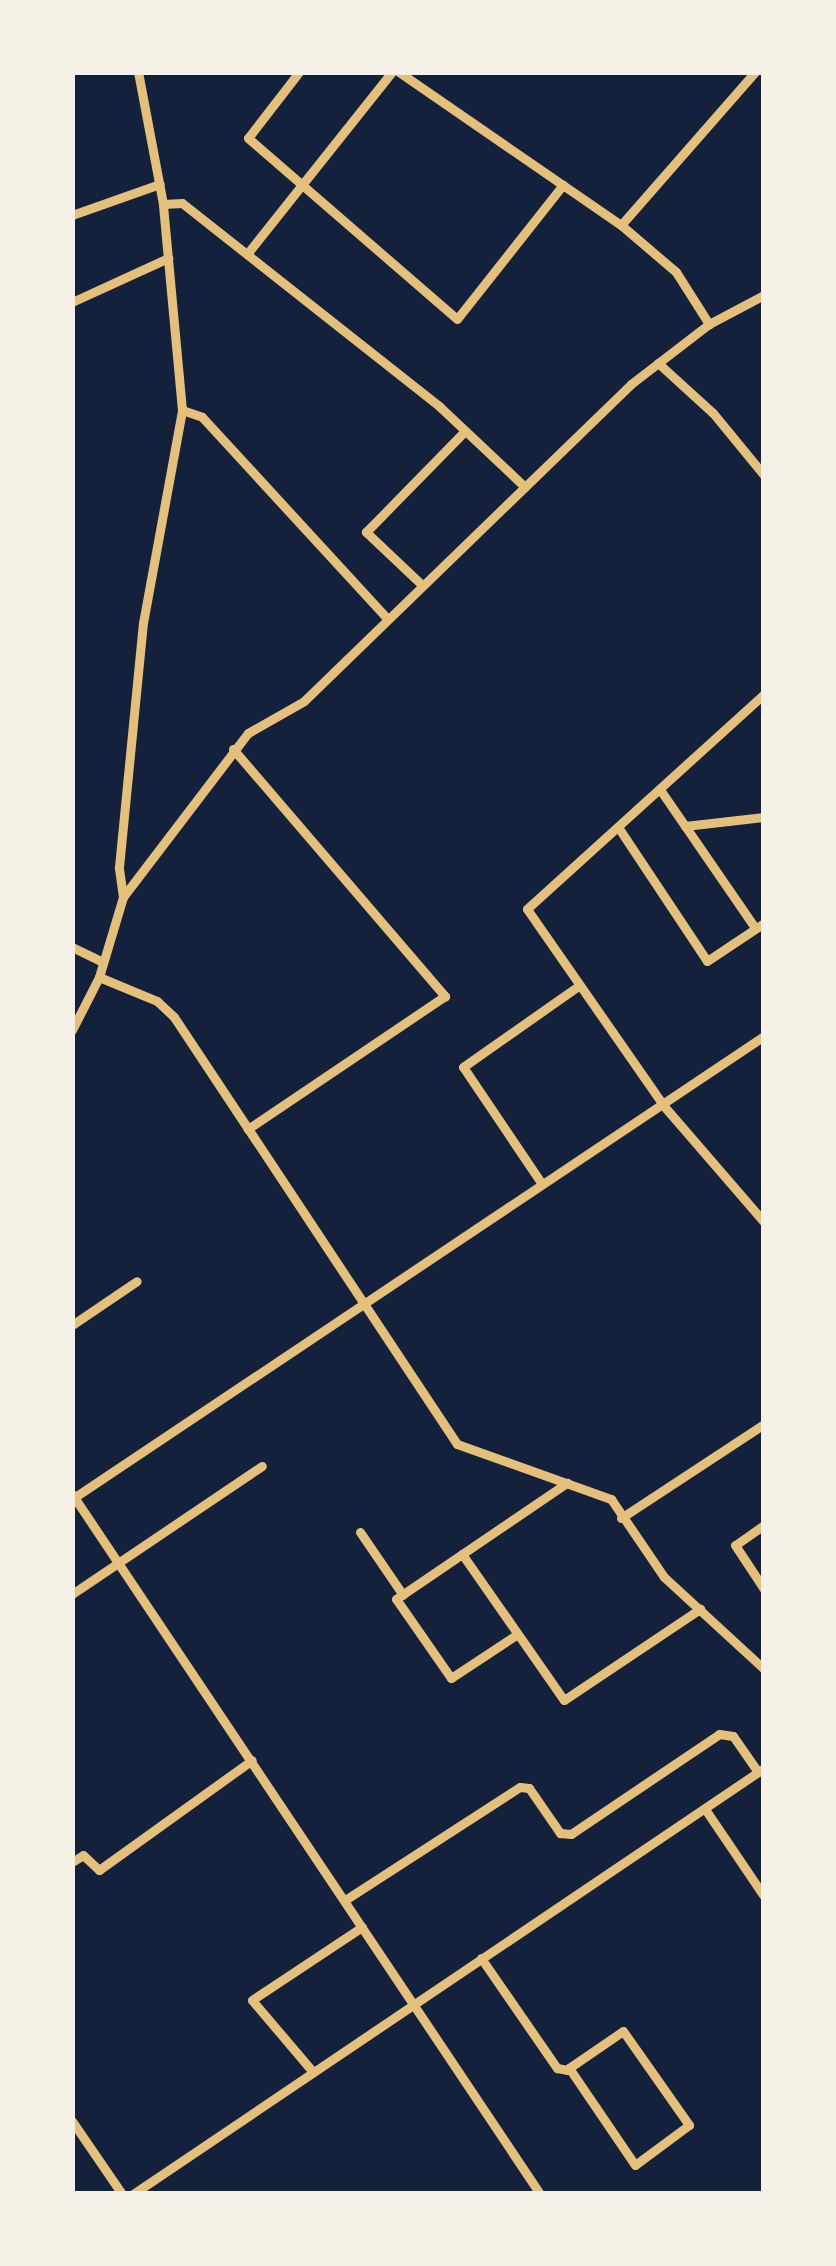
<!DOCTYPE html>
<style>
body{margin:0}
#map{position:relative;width:836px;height:2266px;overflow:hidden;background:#14213d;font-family:"Space Grotesk",sans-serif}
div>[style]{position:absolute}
.minor>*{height:9px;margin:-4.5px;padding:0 4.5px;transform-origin:4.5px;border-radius:4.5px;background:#e5c07b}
span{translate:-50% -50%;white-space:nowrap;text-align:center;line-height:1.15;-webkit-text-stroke:8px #f6f1e7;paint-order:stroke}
.frame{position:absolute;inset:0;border:75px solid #f6f1e7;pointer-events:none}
</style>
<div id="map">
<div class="minor">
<i style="left:299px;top:72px;width:83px;rotate:127.7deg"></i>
<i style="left:248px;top:138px;width:276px;rotate:40.9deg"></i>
<i style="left:457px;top:319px;width:171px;rotate:-51.7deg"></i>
<i style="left:399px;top:72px;width:270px;rotate:34.6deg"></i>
<i style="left:621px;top:225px;width:72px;rotate:40.5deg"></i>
<i style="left:676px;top:272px;width:62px;rotate:57.6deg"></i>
<i style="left:163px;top:204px;width:19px;rotate:-3deg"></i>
<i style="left:182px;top:203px;width:328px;rotate:38.3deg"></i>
<i style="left:439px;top:406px;width:118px;rotate:43.3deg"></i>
<i style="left:72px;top:215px;width:93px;rotate:-19.4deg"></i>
<i style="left:621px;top:225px;width:203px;rotate:-48.8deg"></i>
<i style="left:247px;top:254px;width:233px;rotate:-51.5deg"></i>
<i style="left:72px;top:302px;width:106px;rotate:-24.6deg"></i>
<i style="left:658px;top:363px;width:74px;rotate:42.3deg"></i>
<i style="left:713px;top:413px;width:80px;rotate:50.6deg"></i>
<i style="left:182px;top:410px;width:21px;rotate:19deg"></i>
<i style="left:202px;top:417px;width:273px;rotate:47.4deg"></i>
<i style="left:421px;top:584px;width:76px;rotate:-136.6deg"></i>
<i style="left:366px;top:532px;width:141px;rotate:-45.6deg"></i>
<i style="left:764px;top:694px;width:320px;rotate:137.8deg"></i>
<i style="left:527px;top:909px;width:239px;rotate:55.2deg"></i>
<i style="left:663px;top:1105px;width:155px;rotate:49.2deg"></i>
<i style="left:233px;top:749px;width:326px;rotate:49.4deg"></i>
<i style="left:445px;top:996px;width:238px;rotate:146deg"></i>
<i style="left:661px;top:791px;width:166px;rotate:55.5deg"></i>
<i style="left:685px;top:826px;width:80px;rotate:-6.5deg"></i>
<i style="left:620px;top:830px;width:157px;rotate:56.4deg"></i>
<i style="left:707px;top:961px;width:69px;rotate:-33.7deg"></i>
<i style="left:123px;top:897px;width:206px;rotate:-52.7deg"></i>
<i style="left:248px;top:733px;width:64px;rotate:-29.7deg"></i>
<i style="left:304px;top:701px;width:455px;rotate:-44.1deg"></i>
<i style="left:631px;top:384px;width:98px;rotate:-37.6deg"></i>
<i style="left:709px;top:324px;width:62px;rotate:-27.8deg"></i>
<i style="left:72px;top:947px;width:34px;rotate:26deg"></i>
<i style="left:99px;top:977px;width:63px;rotate:22.5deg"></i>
<i style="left:157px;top:1001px;width:23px;rotate:43deg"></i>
<i style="left:174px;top:1017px;width:512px;rotate:56.47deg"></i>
<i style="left:457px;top:1444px;width:164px;rotate:19.7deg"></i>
<i style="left:611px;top:1499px;width:94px;rotate:55.8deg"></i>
<i style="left:664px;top:1577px;width:136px;rotate:42.6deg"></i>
<i style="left:72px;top:1030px;width:59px;rotate:-63deg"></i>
<i style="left:99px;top:977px;width:84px;rotate:-73.3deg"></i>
<i style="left:123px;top:897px;width:30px;rotate:-98deg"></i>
<i style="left:119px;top:867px;width:245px;rotate:-84.4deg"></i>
<i style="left:143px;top:623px;width:217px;rotate:-79.6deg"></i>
<i style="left:182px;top:410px;width:207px;rotate:-95.3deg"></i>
<i style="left:163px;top:204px;width:134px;rotate:-100.7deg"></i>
<i style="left:542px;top:1184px;width:141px;rotate:-124deg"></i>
<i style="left:463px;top:1067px;width:139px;rotate:-35.1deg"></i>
<i style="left:72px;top:1325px;width:78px;rotate:-34.1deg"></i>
<i style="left:72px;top:1494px;width:842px;rotate:56.23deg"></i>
<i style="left:72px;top:1499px;width:833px;rotate:-33.79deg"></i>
<i style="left:621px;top:1518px;width:171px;rotate:-33.3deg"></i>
<i style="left:764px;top:1525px;width:35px;rotate:145deg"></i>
<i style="left:735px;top:1545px;width:53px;rotate:56.6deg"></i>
<i style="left:360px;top:1532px;width:76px;rotate:55.7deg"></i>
<i style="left:462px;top:1554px;width:178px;rotate:55.1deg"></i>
<i style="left:564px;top:1700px;width:164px;rotate:-33.8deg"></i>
<i style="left:72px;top:1594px;width:229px;rotate:-34deg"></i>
<i style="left:516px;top:1635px;width:78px;rotate:146.5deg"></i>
<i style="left:451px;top:1678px;width:96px;rotate:-124.8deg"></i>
<i style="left:396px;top:1599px;width:207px;rotate:-34.2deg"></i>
<i style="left:705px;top:1809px;width:105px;rotate:55.9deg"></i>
<i style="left:72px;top:1862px;width:13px;rotate:-32deg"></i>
<i style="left:83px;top:1855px;width:22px;rotate:43deg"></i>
<i style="left:99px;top:1870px;width:188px;rotate:-35.7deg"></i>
<i style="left:345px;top:1900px;width:208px;rotate:-32.9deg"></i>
<i style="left:520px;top:1787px;width:9px;rotate:6deg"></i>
<i style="left:529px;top:1788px;width:55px;rotate:55.4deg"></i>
<i style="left:560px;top:1833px;width:11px;rotate:5deg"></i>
<i style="left:571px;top:1834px;width:179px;rotate:-34deg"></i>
<i style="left:719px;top:1734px;width:14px;rotate:8deg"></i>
<i style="left:733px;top:1736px;width:44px;rotate:55.2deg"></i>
<i style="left:481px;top:1958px;width:134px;rotate:55.4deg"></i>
<i style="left:557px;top:2068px;width:10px;rotate:11deg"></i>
<i style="left:567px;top:2070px;width:3px;rotate:-45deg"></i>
<i style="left:569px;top:2068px;width:65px;rotate:-34.4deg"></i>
<i style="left:623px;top:2031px;width:115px;rotate:54.9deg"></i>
<i style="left:689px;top:2125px;width:67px;rotate:143.5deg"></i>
<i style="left:635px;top:2165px;width:117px;rotate:-124.2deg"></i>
<i style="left:313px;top:2072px;width:94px;rotate:-130.3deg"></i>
<i style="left:252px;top:2000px;width:132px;rotate:-33.6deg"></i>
<i style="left:72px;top:2121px;width:88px;rotate:55.6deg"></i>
<i style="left:133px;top:2194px;width:761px;rotate:-34.02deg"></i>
</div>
<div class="frame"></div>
</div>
